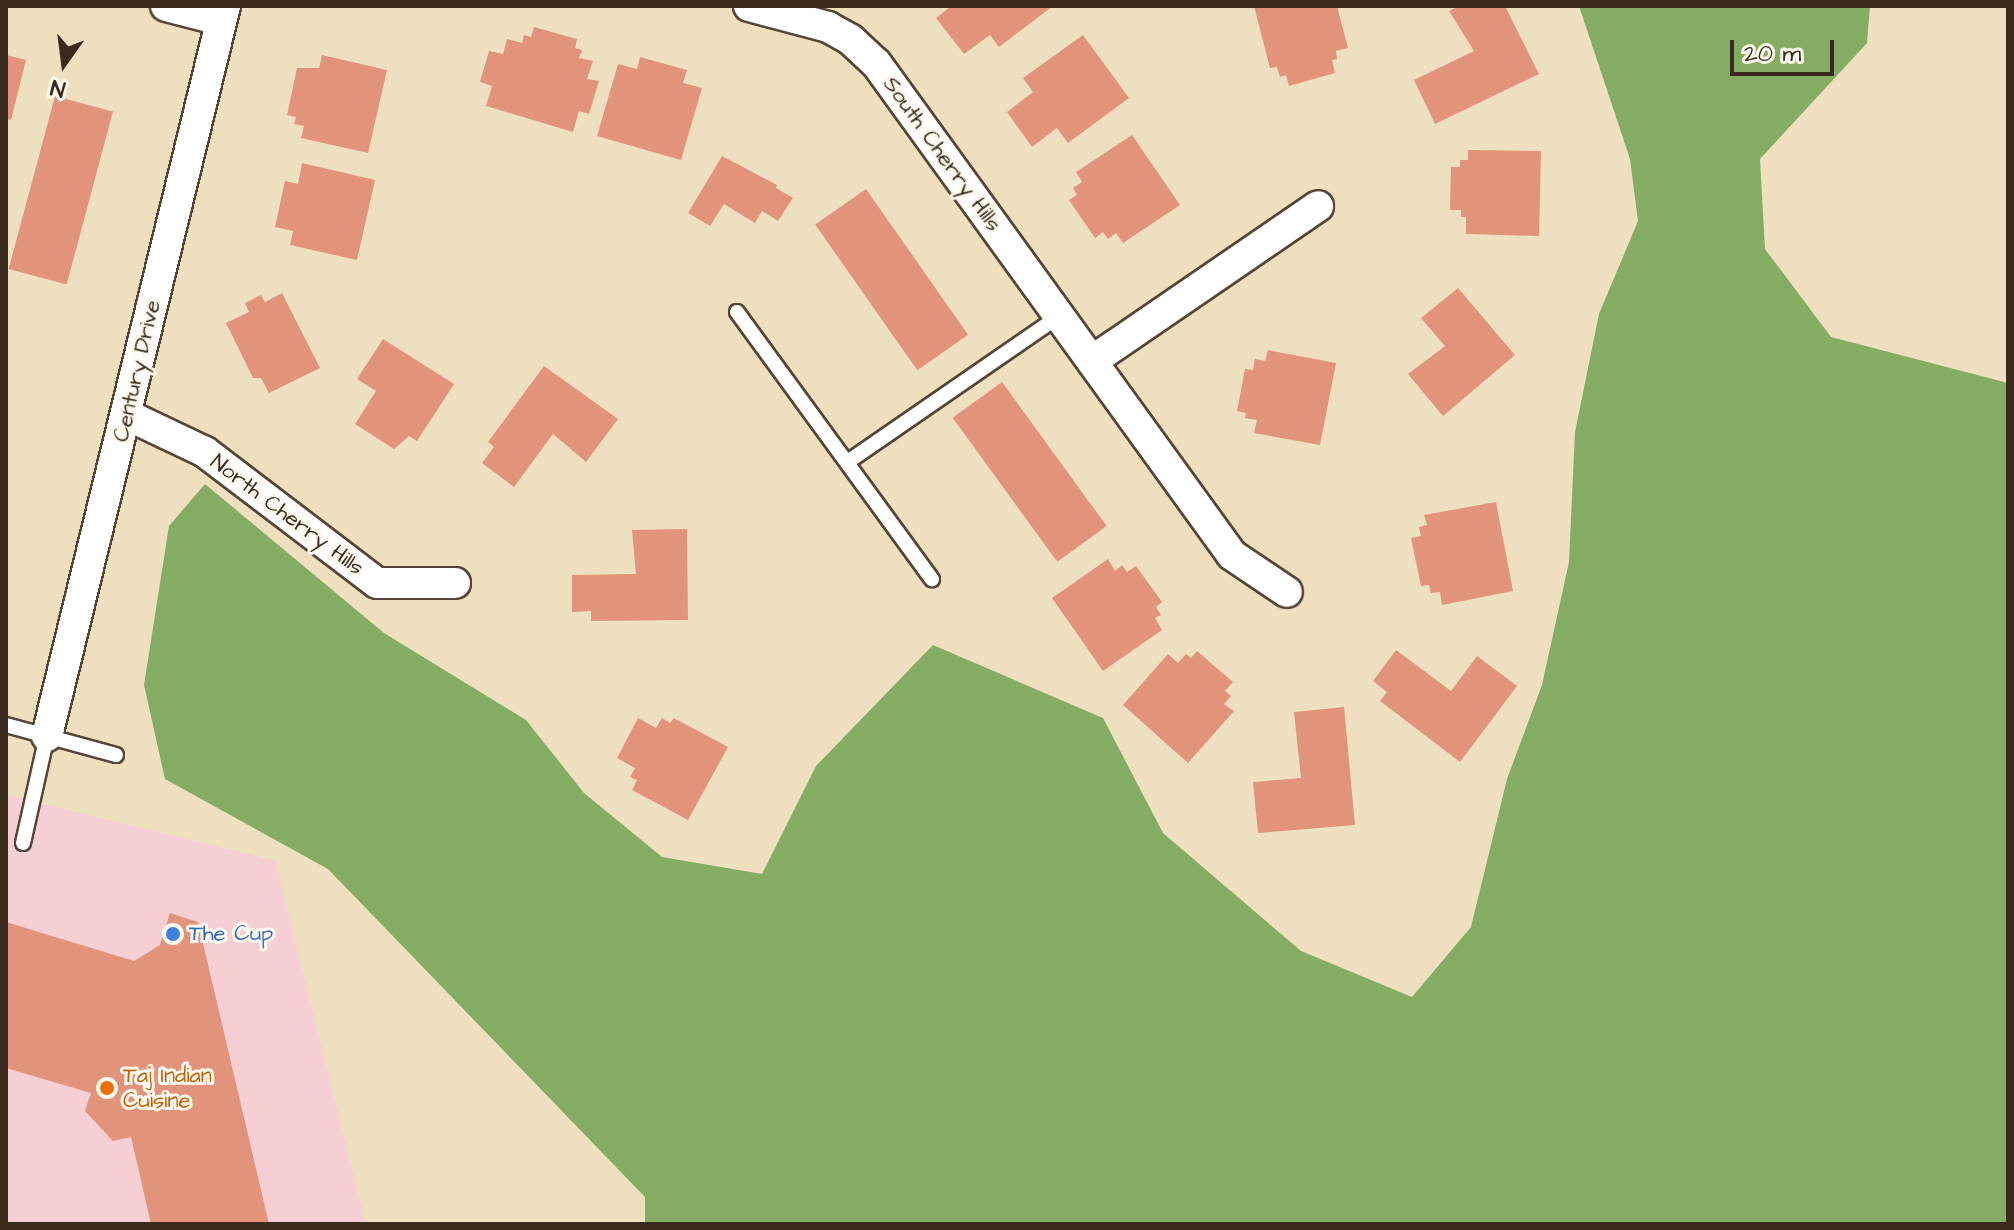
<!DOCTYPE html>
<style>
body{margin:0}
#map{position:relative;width:2014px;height:1230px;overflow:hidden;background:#eee0bf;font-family:"Architects Daughter",sans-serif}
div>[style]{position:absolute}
.built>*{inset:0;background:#f6cfd5}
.forest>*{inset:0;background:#84ac63}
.building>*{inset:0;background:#e1937c;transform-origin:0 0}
.roads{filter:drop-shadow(2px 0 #564536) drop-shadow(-2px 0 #564536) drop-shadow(0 2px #564536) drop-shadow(0 -2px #564536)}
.service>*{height:14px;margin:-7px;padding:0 7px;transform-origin:7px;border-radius:7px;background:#fff}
.minor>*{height:30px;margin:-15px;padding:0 15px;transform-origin:15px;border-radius:15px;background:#fff}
.dots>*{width:22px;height:22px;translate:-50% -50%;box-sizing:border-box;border:4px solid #fbf7ec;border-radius:50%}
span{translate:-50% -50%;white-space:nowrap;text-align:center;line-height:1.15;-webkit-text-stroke:6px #fbf7ec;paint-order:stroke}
.street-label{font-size:22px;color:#3b2a1e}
.shop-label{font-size:22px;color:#366cbe}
.left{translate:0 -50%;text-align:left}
.food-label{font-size:22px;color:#c56008}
.frame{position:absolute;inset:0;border:8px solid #3b2a1e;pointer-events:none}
.north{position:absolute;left:24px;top:24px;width:80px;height:80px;-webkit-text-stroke:6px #fbf7ec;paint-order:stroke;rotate:194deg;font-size:22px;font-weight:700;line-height:32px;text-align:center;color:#3b2a1e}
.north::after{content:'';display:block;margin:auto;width:28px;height:36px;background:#3b2a1e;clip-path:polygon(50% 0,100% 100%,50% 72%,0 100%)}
.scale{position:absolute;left:1730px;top:40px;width:104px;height:36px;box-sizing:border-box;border:4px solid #3b2a1e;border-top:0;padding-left:10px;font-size:24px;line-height:28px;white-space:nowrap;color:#3b2a1e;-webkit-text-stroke:6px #fbf7ec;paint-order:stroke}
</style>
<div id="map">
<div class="built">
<i style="clip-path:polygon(6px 795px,276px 861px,366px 1224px,6px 1224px)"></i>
</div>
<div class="forest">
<i style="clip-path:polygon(1579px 6px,1870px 6px,1867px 43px,1760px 159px,1765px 249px,1831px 337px,2008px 383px,2008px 1224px,645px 1224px,645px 1197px,328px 869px,165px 779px,144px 685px,169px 526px,205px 484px,384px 633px,526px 720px,584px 793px,662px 857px,762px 874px,816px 766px,933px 645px,1103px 718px,1163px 833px,1301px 951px,1412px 997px,1471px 927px,1507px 779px,1542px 685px,1569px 562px,1575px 432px,1599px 314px,1638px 221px,1630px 159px)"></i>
</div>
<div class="building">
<i style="clip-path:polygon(951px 6px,1053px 6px,999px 47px,990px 35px,964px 54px,936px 18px)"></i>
<i style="clip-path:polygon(1254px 6px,1337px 6px,1348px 48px,1336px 51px,1337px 59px,1332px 60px,1335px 73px,1289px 86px,1286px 75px,1280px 77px,1277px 67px,1270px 68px)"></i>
<i style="clip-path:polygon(1460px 6px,1505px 6px,1539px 74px,1435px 124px,1414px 80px,1474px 51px,1449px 11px)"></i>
<i style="clip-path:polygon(534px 27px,577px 39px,575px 48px,582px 50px,579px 58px,593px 61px,587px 79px,599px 81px,589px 114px,579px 111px,573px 132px,486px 106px,492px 86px,480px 82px,489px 51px,503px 54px,507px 39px,522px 43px,524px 35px,531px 37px)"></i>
<i style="clip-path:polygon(1083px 35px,1129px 98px,1068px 143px,1057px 128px,1032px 147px,1007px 112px,1033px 92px,1023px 78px)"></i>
<i style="clip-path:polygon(6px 55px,26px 60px,11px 120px,6px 119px)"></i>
<i style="clip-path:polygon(322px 55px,387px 70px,368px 153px,301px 138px,304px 126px,294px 124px,296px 117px,287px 115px,297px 68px,319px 68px)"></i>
<i style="clip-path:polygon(640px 57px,687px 70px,683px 83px,702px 88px,681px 160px,597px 136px,618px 64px,637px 69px)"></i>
<i style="left:55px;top:96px;width:60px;height:179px;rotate:15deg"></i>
<i style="clip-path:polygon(1132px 135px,1180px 205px,1123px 243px,1116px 233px,1108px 239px,1103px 232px,1095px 238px,1069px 200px,1077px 195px,1073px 188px,1082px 182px,1076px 172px)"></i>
<i style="clip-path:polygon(1468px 150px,1541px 151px,1539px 236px,1466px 234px,1466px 217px,1461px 217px,1461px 210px,1450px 210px,1451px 167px,1460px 167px,1460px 160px,1468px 160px)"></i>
<i style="clip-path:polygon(722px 156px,777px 185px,776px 188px,793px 198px,778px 221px,762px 211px,755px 223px,724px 204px,710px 226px,688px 213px)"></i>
<i style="clip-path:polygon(302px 163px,375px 180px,357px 260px,290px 245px,293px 231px,275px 227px,285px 181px,298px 184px)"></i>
<i style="left:866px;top:189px;width:178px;height:62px;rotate:55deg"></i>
<i style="clip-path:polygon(1458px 288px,1515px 355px,1443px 416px,1408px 374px,1445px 346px,1421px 318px)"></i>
<i style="clip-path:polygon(282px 293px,320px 368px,269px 393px,261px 378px,253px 378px,226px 323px,249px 312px,245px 303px,261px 295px,265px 302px)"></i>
<i style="clip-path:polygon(383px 339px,454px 384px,417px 441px,409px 436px,394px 449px,355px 424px,376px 391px,357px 379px)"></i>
<i style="clip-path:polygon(1268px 350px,1336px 363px,1320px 445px,1254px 433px,1257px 420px,1245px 418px,1246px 413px,1237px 411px,1245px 369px,1253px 370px,1255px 359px,1265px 361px)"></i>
<i style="clip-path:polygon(544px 366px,618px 419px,586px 462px,553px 434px,514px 487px,482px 463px,494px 447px,488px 442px)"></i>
<i style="left:1002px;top:382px;width:178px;height:61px;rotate:54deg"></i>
<i style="clip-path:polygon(1496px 502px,1513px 591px,1442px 605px,1440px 592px,1431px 593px,1429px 585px,1421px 586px,1411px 538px,1421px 536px,1419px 527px,1427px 525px,1424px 515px)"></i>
<i style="clip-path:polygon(687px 529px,688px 620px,591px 621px,591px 611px,572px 612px,572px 575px,636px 574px,632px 530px)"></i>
<i style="clip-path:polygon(1108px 559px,1115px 571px,1122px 565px,1127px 572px,1136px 566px,1162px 602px,1156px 607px,1161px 615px,1155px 618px,1162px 630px,1103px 671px,1052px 598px)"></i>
<i style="clip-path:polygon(1396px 650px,1451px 691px,1477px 656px,1517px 686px,1460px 762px,1380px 701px,1387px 692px,1373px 681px)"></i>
<i style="clip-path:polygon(1197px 651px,1233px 682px,1225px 691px,1231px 696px,1224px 704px,1234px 711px,1188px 763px,1123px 705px,1168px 654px,1178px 663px,1186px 654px,1191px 658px)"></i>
<i style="clip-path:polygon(1344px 707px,1355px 825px,1258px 833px,1253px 782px,1301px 778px,1294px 712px)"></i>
<i style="clip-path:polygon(638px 718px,656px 728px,662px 718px,670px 723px,674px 718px,728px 747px,688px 820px,632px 790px,637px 780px,630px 777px,635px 768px,617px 758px)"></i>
<i style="clip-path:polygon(170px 913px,198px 922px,269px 1224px,151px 1224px,131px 1137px,113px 1141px,85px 1111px,91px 1093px,6px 1068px,6px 922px,134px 961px,160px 945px)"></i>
</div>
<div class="roads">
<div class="service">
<i style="left:737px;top:312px;width:331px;rotate:53.9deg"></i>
<i style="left:849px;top:461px;width:255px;rotate:-34.6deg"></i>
<i style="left:6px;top:725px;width:114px;rotate:15.3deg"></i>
<i style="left:23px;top:843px;width:110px;rotate:-77.4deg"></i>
</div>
<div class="minor">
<i style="left:166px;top:6px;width:56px;rotate:14.5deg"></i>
<i style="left:749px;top:6px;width:82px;rotate:14.9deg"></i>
<i style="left:828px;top:27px;width:26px;rotate:29deg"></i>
<i style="left:851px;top:40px;width:34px;rotate:43deg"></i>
<i style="left:876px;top:63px;width:607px;rotate:54.11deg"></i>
<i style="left:1232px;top:555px;width:66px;rotate:33.9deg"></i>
<i style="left:1092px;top:361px;width:274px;rotate:-34.4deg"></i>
<i style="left:127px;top:415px;width:86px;rotate:25.4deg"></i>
<i style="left:205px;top:452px;width:216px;rotate:37.3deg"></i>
<i style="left:377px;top:583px;width:78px"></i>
<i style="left:47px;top:736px;width:751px;rotate:-76.3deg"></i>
</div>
</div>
<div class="dots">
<i style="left:173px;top:934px;background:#3f7fe0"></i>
<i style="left:107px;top:1088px;background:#e8710a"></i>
</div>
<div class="street-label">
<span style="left:942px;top:154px;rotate:54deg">South Cherry Hills</span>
<span style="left:137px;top:371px;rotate:-77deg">Century Drive</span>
<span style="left:287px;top:515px;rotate:37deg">North Cherry Hills</span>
</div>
<div class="shop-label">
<span class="left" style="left:189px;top:934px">The Cup</span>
</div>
<div class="food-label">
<span class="left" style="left:123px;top:1088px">Taj Indian<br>Cuisine</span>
</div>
<div class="frame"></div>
<div class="north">N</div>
<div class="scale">20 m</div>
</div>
